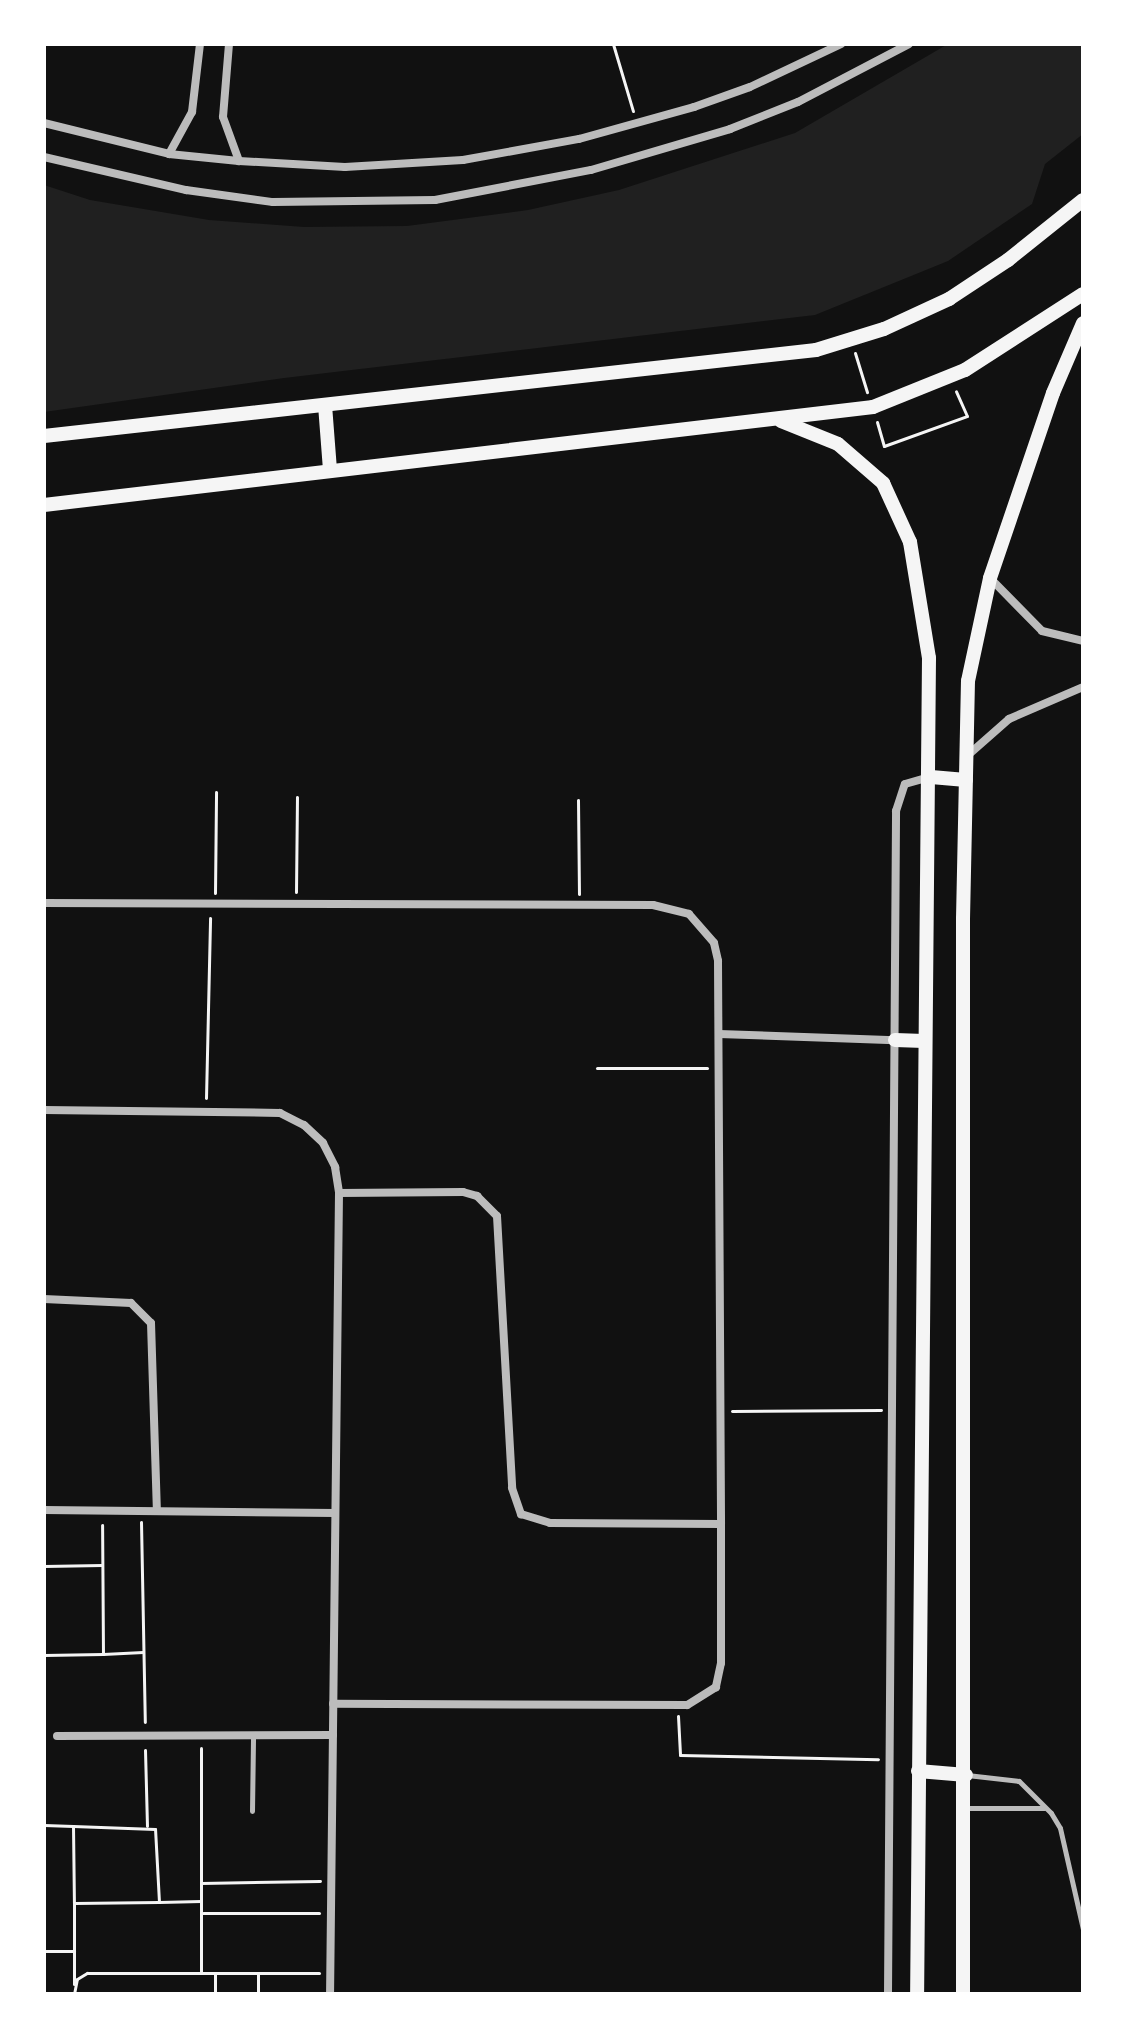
<!DOCTYPE html>
<style>
body{margin:0}
#map{position:relative;width:1127px;height:2038px;overflow:hidden;background:#111;font-family:Karla,sans-serif}
div>[style]{position:absolute}
.green>*{inset:0;background:#202020}
.path>*{height:3px;margin:-1.5px;padding:0 1.5px;transform-origin:1.5px;border-radius:1.5px;background:#f5f5f5}
.service>*{height:5px;margin:-2.5px;padding:0 2.5px;transform-origin:2.5px;border-radius:2.5px;background:#bcbcbc}
.minor>*{height:8px;margin:-4px;padding:0 4px;transform-origin:4px;border-radius:4px;background:#bcbcbc}
.secondary>*{height:14px;margin:-7px;padding:0 7px;transform-origin:7px;border-radius:7px;background:#f5f5f5}
span{translate:-50% -50%;white-space:nowrap;text-align:center;line-height:1.15;-webkit-text-stroke:7px #fff;paint-order:stroke}
.frame{position:absolute;inset:0;border:46px solid #fff;pointer-events:none}
</style>
<div id="map">
<div class="green">
<i style="clip-path:polygon(948px 44px,1083px 44px,1083px 134px,1045px 164px,1032px 204px,948px 261px,815px 315px,284px 378px,44px 412px,44px 185px,90px 200px,209px 220px,304px 227px,407px 226px,528px 210px,619px 190px,795px 133px)"></i>
</div>
<div class="path">
<i style="left:613px;top:44px;width:70px;rotate:73.4deg"></i>
<i style="left:855px;top:353px;width:41px;rotate:72.9deg"></i>
<i style="left:877px;top:422px;width:25px;rotate:74deg"></i>
<i style="left:884px;top:446px;width:88px;rotate:-19.9deg"></i>
<i style="left:967px;top:416px;width:27px;rotate:-114deg"></i>
<i style="left:578px;top:800px;width:94px;rotate:89.4deg"></i>
<i style="left:296px;top:892px;width:95px;rotate:-89.4deg"></i>
<i style="left:215px;top:893px;width:101px;rotate:-89.4deg"></i>
<i style="left:597px;top:1068px;width:110px"></i>
<i style="left:206px;top:1098px;width:180px;rotate:-88.7deg"></i>
<i style="left:732px;top:1411px;width:149px;rotate:-0.4deg"></i>
<i style="left:141px;top:1522px;width:200px;rotate:88.9deg"></i>
<i style="left:44px;top:1566px;width:58px;rotate:-1deg"></i>
<i style="left:103px;top:1654px;width:40px;rotate:-2.9deg"></i>
<i style="left:44px;top:1655px;width:59px;rotate:-1deg"></i>
<i style="left:103px;top:1654px;width:129px;rotate:-90.4deg"></i>
<i style="left:678px;top:1716px;width:39px;rotate:87deg"></i>
<i style="left:680px;top:1755px;width:198px;rotate:1.2deg"></i>
<i style="left:201px;top:1748px;width:225px;rotate:90deg"></i>
<i style="left:145px;top:1750px;width:76px;rotate:88.5deg"></i>
<i style="left:44px;top:1825px;width:29px;rotate:2deg"></i>
<i style="left:201px;top:1883px;width:119px;rotate:-1deg"></i>
<i style="left:159px;top:1902px;width:73px;rotate:-93.1deg"></i>
<i style="left:155px;top:1829px;width:82px;rotate:-177.9deg"></i>
<i style="left:73px;top:1826px;width:77px;rotate:89.3deg"></i>
<i style="left:74px;top:1903px;width:85px;rotate:-0.7deg"></i>
<i style="left:159px;top:1902px;width:42px;rotate:-1.4deg"></i>
<i style="left:74px;top:1903px;width:81px;rotate:90deg"></i>
<i style="left:203px;top:1913px;width:116px"></i>
<i style="left:44px;top:1951px;width:30px"></i>
<i style="left:74px;top:1994px;width:15px;rotate:-79deg"></i>
<i style="left:77px;top:1979px;width:12px;rotate:-31deg"></i>
<i style="left:87px;top:1973px;width:232px"></i>
<i style="left:215px;top:1994px;width:21px;rotate:-90deg"></i>
<i style="left:258px;top:1994px;width:20px;rotate:-90deg"></i>
</div>
<div class="service">
<i style="left:967px;top:1775px;width:52px;rotate:6.6deg"></i>
<i style="left:1019px;top:1781px;width:45px;rotate:45deg"></i>
<i style="left:1051px;top:1813px;width:17px;rotate:59deg"></i>
<i style="left:1060px;top:1828px;width:104px;rotate:77.2deg"></i>
<i style="left:966px;top:1808px;width:78px"></i>
<i style="left:252px;top:1811px;width:75px;rotate:-89.2deg"></i>
</div>
<div class="minor">
<i style="left:229px;top:44px;width:73px;rotate:94.7deg"></i>
<i style="left:223px;top:117px;width:47px;rotate:70deg"></i>
<i style="left:44px;top:123px;width:129px;rotate:13.9deg"></i>
<i style="left:169px;top:154px;width:70px;rotate:5.7deg"></i>
<i style="left:239px;top:161px;width:106px;rotate:3.2deg"></i>
<i style="left:345px;top:167px;width:118px;rotate:-3.4deg"></i>
<i style="left:463px;top:160px;width:118px;rotate:-10.3deg"></i>
<i style="left:579px;top:139px;width:119px;rotate:-15.5deg"></i>
<i style="left:694px;top:107px;width:59px;rotate:-19.7deg"></i>
<i style="left:750px;top:87px;width:101px;rotate:-25.3deg"></i>
<i style="left:169px;top:154px;width:48px;rotate:-61.3deg"></i>
<i style="left:192px;top:112px;width:68px;rotate:-83.3deg"></i>
<i style="left:44px;top:157px;width:146px;rotate:13.1deg"></i>
<i style="left:186px;top:190px;width:88px;rotate:7.9deg"></i>
<i style="left:273px;top:202px;width:162px;rotate:-0.7deg"></i>
<i style="left:435px;top:200px;width:159px;rotate:-10.9deg"></i>
<i style="left:591px;top:170px;width:145px;rotate:-16.4deg"></i>
<i style="left:730px;top:129px;width:73px;rotate:-21.7deg"></i>
<i style="left:798px;top:102px;width:125px;rotate:-27.6deg"></i>
<i style="left:990px;top:578px;width:74px;rotate:45.5deg"></i>
<i style="left:1042px;top:631px;width:42px;rotate:13.7deg"></i>
<i style="left:967px;top:756px;width:56px;rotate:-41.4deg"></i>
<i style="left:1009px;top:719px;width:81px;rotate:-23.4deg"></i>
<i style="left:44px;top:903px;width:609px;rotate:0.19deg"></i>
<i style="left:653px;top:905px;width:37px;rotate:14deg"></i>
<i style="left:689px;top:914px;width:38px;rotate:49deg"></i>
<i style="left:714px;top:943px;width:18px;rotate:77deg"></i>
<i style="left:718px;top:961px;width:563px;rotate:89.69deg"></i>
<i style="left:721px;top:1524px;width:139px;rotate:90deg"></i>
<i style="left:721px;top:1663px;width:25px;rotate:102deg"></i>
<i style="left:716px;top:1687px;width:34px;rotate:148deg"></i>
<i style="left:687px;top:1705px;width:354px;rotate:-179.8deg"></i>
<i style="left:719px;top:1034px;width:176px;rotate:2deg"></i>
<i style="left:44px;top:1110px;width:236px;rotate:0.7deg"></i>
<i style="left:280px;top:1113px;width:27px;rotate:27deg"></i>
<i style="left:304px;top:1125px;width:26px;rotate:43deg"></i>
<i style="left:323px;top:1143px;width:27px;rotate:63deg"></i>
<i style="left:335px;top:1167px;width:26px;rotate:81deg"></i>
<i style="left:339px;top:1193px;width:801px;rotate:90.64deg"></i>
<i style="left:339px;top:1193px;width:124px;rotate:-0.5deg"></i>
<i style="left:463px;top:1192px;width:15px;rotate:16deg"></i>
<i style="left:477px;top:1196px;width:28px;rotate:45deg"></i>
<i style="left:497px;top:1216px;width:272px;rotate:86.8deg"></i>
<i style="left:512px;top:1488px;width:28px;rotate:71deg"></i>
<i style="left:521px;top:1514px;width:30px;rotate:17deg"></i>
<i style="left:550px;top:1523px;width:171px;rotate:0.3deg"></i>
<i style="left:44px;top:1299px;width:87px;rotate:2.6deg"></i>
<i style="left:131px;top:1303px;width:28px;rotate:45deg"></i>
<i style="left:151px;top:1323px;width:188px;rotate:88.2deg"></i>
<i style="left:44px;top:1510px;width:291px;rotate:0.6deg"></i>
<i style="left:57px;top:1736px;width:276px;rotate:-0.2deg"></i>
<i style="left:888px;top:1994px;width:1183px;rotate:-89.61deg"></i>
<i style="left:896px;top:811px;width:28px;rotate:-72deg"></i>
<i style="left:905px;top:784px;width:26px;rotate:-16deg"></i>
</div>
<div class="secondary">
<i style="left:325px;top:405px;width:65px;rotate:85.6deg"></i>
<i style="left:781px;top:421px;width:61px;rotate:22deg"></i>
<i style="left:838px;top:444px;width:60px;rotate:40.9deg"></i>
<i style="left:883px;top:483px;width:65px;rotate:65.4deg"></i>
<i style="left:910px;top:542px;width:118px;rotate:80.7deg"></i>
<i style="left:929px;top:658px;width:1336px;rotate:90.51deg"></i>
<i style="left:44px;top:436px;width:777px;rotate:-6.36deg"></i>
<i style="left:816px;top:350px;width:71px;rotate:-17.2deg"></i>
<i style="left:884px;top:329px;width:72px;rotate:-24.8deg"></i>
<i style="left:949px;top:299px;width:71px;rotate:-33.5deg"></i>
<i style="left:1008px;top:260px;width:96px;rotate:-38.7deg"></i>
<i style="left:44px;top:505px;width:835px;rotate:-6.74deg"></i>
<i style="left:873px;top:407px;width:99px;rotate:-21.9deg"></i>
<i style="left:965px;top:370px;width:140px;rotate:-32.8deg"></i>
<i style="left:931px;top:777px;width:35px;rotate:5deg"></i>
<i style="left:895px;top:1040px;width:29px;rotate:2deg"></i>
<i style="left:918px;top:1771px;width:48px;rotate:4.8deg"></i>
<i style="left:963px;top:1994px;width:1075px;rotate:-90deg"></i>
<i style="left:963px;top:919px;width:238px;rotate:-88.8deg"></i>
<i style="left:968px;top:681px;width:105px;rotate:-77.9deg"></i>
<i style="left:990px;top:578px;width:195px;rotate:-71.2deg"></i>
<i style="left:1053px;top:393px;width:76px;rotate:-66.8deg"></i>
</div>
<div class="frame"></div>
</div>
